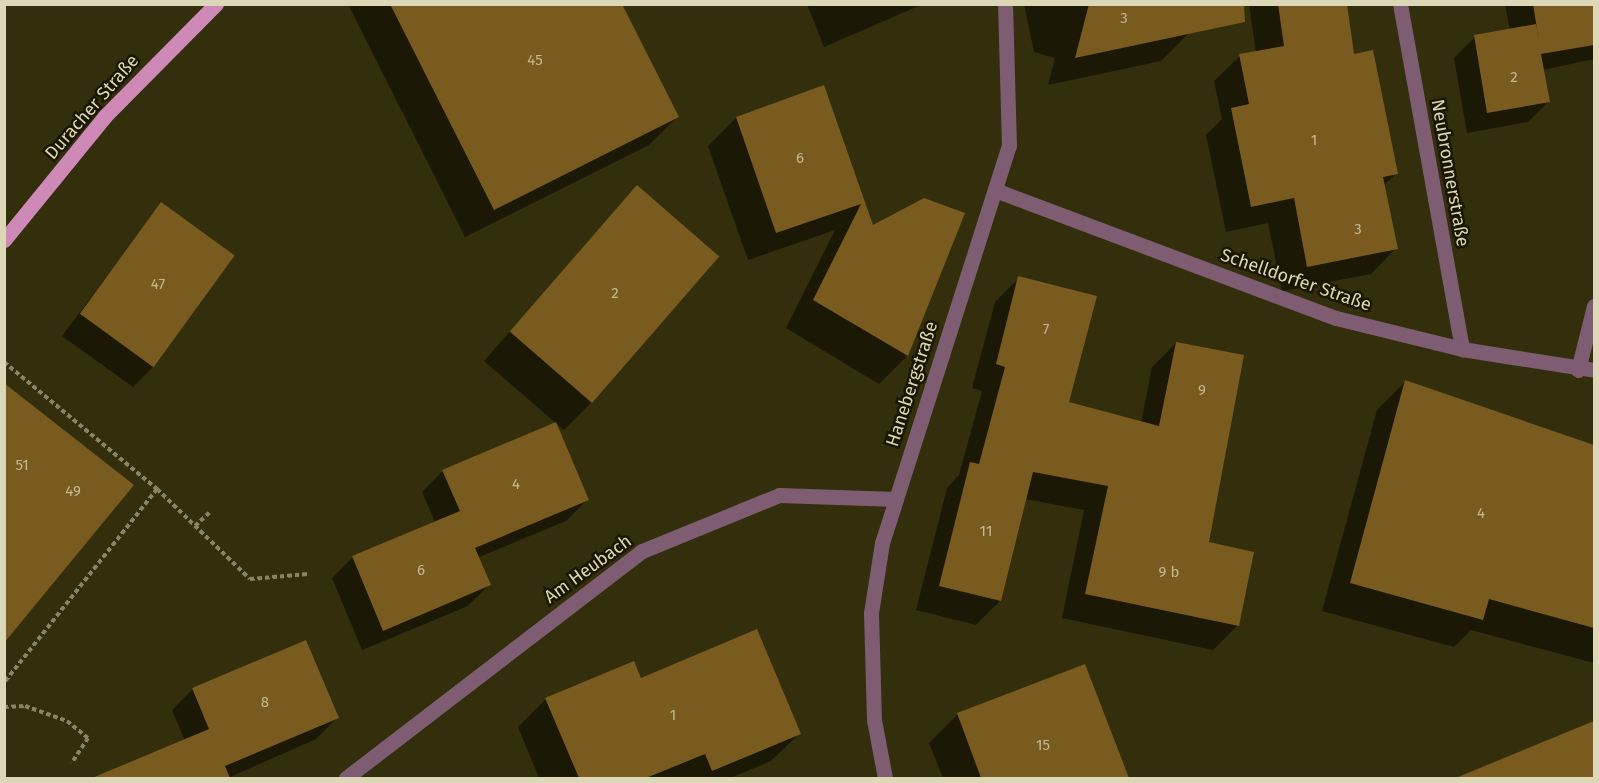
<!DOCTYPE html>
<meta charset="utf-8">
<style>
body{margin:0}
#map{position:relative;width:1599px;height:783px;overflow:hidden;background:#332e0b;font-family:"Fira Sans",sans-serif}
div>[style]{position:absolute}
.shadow>*{inset:0;background:#0007}
.building>*{inset:0;background:#7a5b1f;transform-origin:0 0}
.path>*{height:4px;margin-top:-2px;transform-origin:0;background:repeating-linear-gradient(90deg,#898462 0 4.5px,transparent 0 7.5px)}
.minor>*{height:15px;margin:-7.5px;padding:0 7.5px;transform-origin:7.5px;border-radius:7.5px;background:#7e5c72}
.major>*{height:15px;margin:-7.5px;padding:0 7.5px;transform-origin:7.5px;border-radius:7.5px;background:#cf89b6}
span{translate:-50% -50%;white-space:nowrap;text-align:center;line-height:1.15;-webkit-text-stroke:5px #1a1600;paint-order:stroke}
.number-label{font-size:15px;color:#c4b891}
.number-label span{-webkit-text-stroke-width:0}
.street-label{font-size:18px;color:#dcd7b7}
.frame{position:absolute;inset:0;border:6px solid #dcd7b7;pointer-events:none}
</style>
<div id="map">
<div class="shadow">
<i style="clip-path:polygon(348px 4px,621px 4px,677px 117px,649px 145px,465px 237px)"></i>
<i style="clip-path:polygon(807px 4px,923px 4px,824px 47px)"></i>
<i style="clip-path:polygon(1024px 4px,1183px 4px,1189px 33px,1161px 61px,1048px 85px,1055px 58px,1034px 52px)"></i>
<i style="clip-path:polygon(1249px 4px,1345px 4px,1353px 56px,1396px 174px,1383px 186px,1396px 248px,1371px 274px,1282px 291px,1268px 223px,1226px 232px,1206px 135px,1222px 119px,1214px 81px,1240px 56px,1256px 53px)"></i>
<i style="clip-path:polygon(1505px 4px,1594px 4px,1594px 59px,1543px 70px,1549px 101px,1528px 122px,1467px 133px,1454px 58px,1475px 37px,1510px 30px)"></i>
<i style="clip-path:polygon(823px 87px,873px 227px,963px 214px,907px 356px,879px 384px,786px 328px,835px 230px,748px 260px,708px 146px,736px 118px)"></i>
<i style="clip-path:polygon(637px 188px,592px 402px,564px 430px,484px 361px)"></i>
<i style="clip-path:polygon(161px 204px,154px 366px,133px 387px,62px 336px)"></i>
<i style="clip-path:polygon(1019px 278px,1067px 404px,1141px 423px,1152px 367px,1176px 343px,1208px 543px,1252px 553px,1237px 626px,1213px 650px,1062px 618px,1084px 510px,1025px 499px,1000px 601px,976px 625px,916px 610px,947px 488px,959px 475px,982px 391px,972px 388px,995px 302px)"></i>
<i style="clip-path:polygon(1405px 382px,1594px 446px,1594px 663px,1471px 630px,1454px 647px,1322px 611px,1377px 410px)"></i>
<i style="clip-path:polygon(443px 471px,587px 500px,566px 521px,477px 558px,489px 585px,468px 606px,362px 650px,332px 578px,353px 557px,435px 522px,422px 492px)"></i>
<i style="clip-path:polygon(1084px 666px,1127px 778px,943px 778px,929px 743px,957px 715px)"></i>
<i style="clip-path:polygon(641px 680px,800px 733px,771px 761px,730px 778px,539px 778px,518px 727px,546px 699px)"></i>
<i style="clip-path:polygon(193px 689px,337px 718px,316px 739px,228px 778px,99px 778px,185px 741px,172px 710px)"></i>
<i style="clip-path:polygon(1592px 724px,1594px 778px,1503px 778px,1501px 773px)"></i>
</div>
<div class="building">
<i style="clip-path:polygon(390px 4px,622px 4px,679px 117px,494px 210px)"></i>
<i style="clip-path:polygon(1089px 4px,1244px 4px,1245px 22px,1075px 58px)"></i>
<i style="clip-path:polygon(1278px 4px,1347px 4px,1354px 54px,1373px 50px,1398px 174px,1383px 177px,1398px 249px,1307px 267px,1294px 198px,1251px 207px,1231px 108px,1249px 104px,1239px 54px,1284px 46px)"></i>
<i style="clip-path:polygon(1533px 4px,1594px 4px,1594px 45px,1541px 54px,1550px 102px,1487px 113px,1474px 35px,1536px 24px,1539px 41px)"></i>
<i style="clip-path:polygon(824px 85px,873px 225px,924px 198px,965px 213px,908px 356px,813px 300px,861px 204px,776px 233px,736px 117px)"></i>
<i style="left:637px;top:185px;width:109px;height:194px;rotate:41deg"></i>
<i style="left:161px;top:202px;width:91px;height:138px;rotate:36deg"></i>
<i style="clip-path:polygon(1018px 276px,1097px 296px,1069px 402px,1159px 426px,1176px 342px,1244px 355px,1209px 542px,1254px 552px,1239px 626px,1085px 594px,1108px 486px,1033px 472px,1001px 601px,939px 586px,970px 462px,979px 464px,1005px 367px,996px 364px)"></i>
<i style="clip-path:polygon(1405px 380px,1594px 445px,1594px 628px,1489px 599px,1483px 620px,1350px 583px)"></i>
<i style="clip-path:polygon(4px 383px,134px 485px,4px 643px)"></i>
<i style="clip-path:polygon(556px 422px,589px 500px,475px 548px,491px 585px,383px 631px,352px 556px,460px 511px,442px 470px)"></i>
<i style="clip-path:polygon(757px 629px,801px 734px,712px 771px,705px 754px,646px 778px,579px 778px,545px 698px,634px 661px,641px 678px)"></i>
<i style="clip-path:polygon(306px 640px,339px 718px,225px 766px,230px 778px,92px 778px,209px 729px,192px 688px)"></i>
<i style="clip-path:polygon(1085px 664px,1129px 778px,981px 778px,957px 713px)"></i>
<i style="clip-path:polygon(1594px 721px,1594px 778px,1458px 778px,1458px 777px)"></i>
</div>
<div class="path">
<i style="left:4px;top:362px;width:199px;rotate:39.7deg"></i>
<i style="left:157px;top:489px;width:247px;rotate:128.3deg"></i>
<i style="left:157px;top:489px;width:129px;rotate:44.1deg"></i>
<i style="left:250px;top:579px;width:58px;rotate:-4.9deg"></i>
<i style="left:195px;top:526px;width:22px;rotate:-43deg"></i>
<i style="left:4px;top:707px;width:21px;rotate:-3deg"></i>
<i style="left:25px;top:706px;width:45px;rotate:19.7deg"></i>
<i style="left:67px;top:721px;width:27px;rotate:39deg"></i>
<i style="left:88px;top:738px;width:30px;rotate:123deg"></i>
</div>
<div class="minor">
<i style="left:1400px;top:4px;width:351px;rotate:79.8deg"></i>
<i style="left:995px;top:190px;width:364px;rotate:20.6deg"></i>
<i style="left:1336px;top:318px;width:130px;rotate:13.8deg"></i>
<i style="left:1462px;top:349px;width:134px;rotate:9deg"></i>
<i style="left:1578px;top:370px;width:66px;rotate:-76deg"></i>
<i style="left:346px;top:778px;width:373px;rotate:-37.5deg"></i>
<i style="left:642px;top:551px;width:148px;rotate:-22.2deg"></i>
<i style="left:779px;top:495px;width:117px;rotate:2deg"></i>
<i style="left:885px;top:778px;width:59px;rotate:-100.7deg"></i>
<i style="left:874px;top:720px;width:107px;rotate:-91.6deg"></i>
<i style="left:871px;top:613px;width:71px;rotate:-81.1deg"></i>
<i style="left:882px;top:543px;width:417px;rotate:-72.3deg"></i>
<i style="left:1009px;top:146px;width:142px;rotate:-91.6deg"></i>
</div>
<div class="major">
<i style="left:4px;top:240px;width:160px;rotate:-50.8deg"></i>
<i style="left:105px;top:116px;width:158px;rotate:-45.3deg"></i>
</div>
<div class="number-label">
<span style="left:1124px;top:19px">3</span>
<span style="left:535px;top:61px">45</span>
<span style="left:1514px;top:78px">2</span>
<span style="left:1314px;top:141px">1</span>
<span style="left:800px;top:159px">6</span>
<span style="left:1358px;top:230px">3</span>
<span style="left:158px;top:285px">47</span>
<span style="left:615px;top:294px">2</span>
<span style="left:1046px;top:330px">7</span>
<span style="left:1202px;top:391px">9</span>
<span style="left:22px;top:466px">51</span>
<span style="left:516px;top:485px">4</span>
<span style="left:73px;top:492px">49</span>
<span style="left:1481px;top:514px">4</span>
<span style="left:986px;top:532px">11</span>
<span style="left:421px;top:571px">6</span>
<span style="left:1169px;top:573px">9 b</span>
<span style="left:265px;top:703px">8</span>
<span style="left:673px;top:716px">1</span>
<span style="left:1043px;top:746px">15</span>
</div>
<div class="street-label">
<span style="left:92px;top:107px;rotate:-49deg">Duracher Straße</span>
<span style="left:1450px;top:173px;rotate:80deg">Neubronnerstraße</span>
<span style="left:1296px;top:280px;rotate:19deg">Schelldorfer Straße</span>
<span style="left:912px;top:384px;rotate:-72deg">Hanebergstraße</span>
<span style="left:588px;top:569px;rotate:-36deg">Am Heubach</span>
</div>
<div class="frame"></div>
</div>
